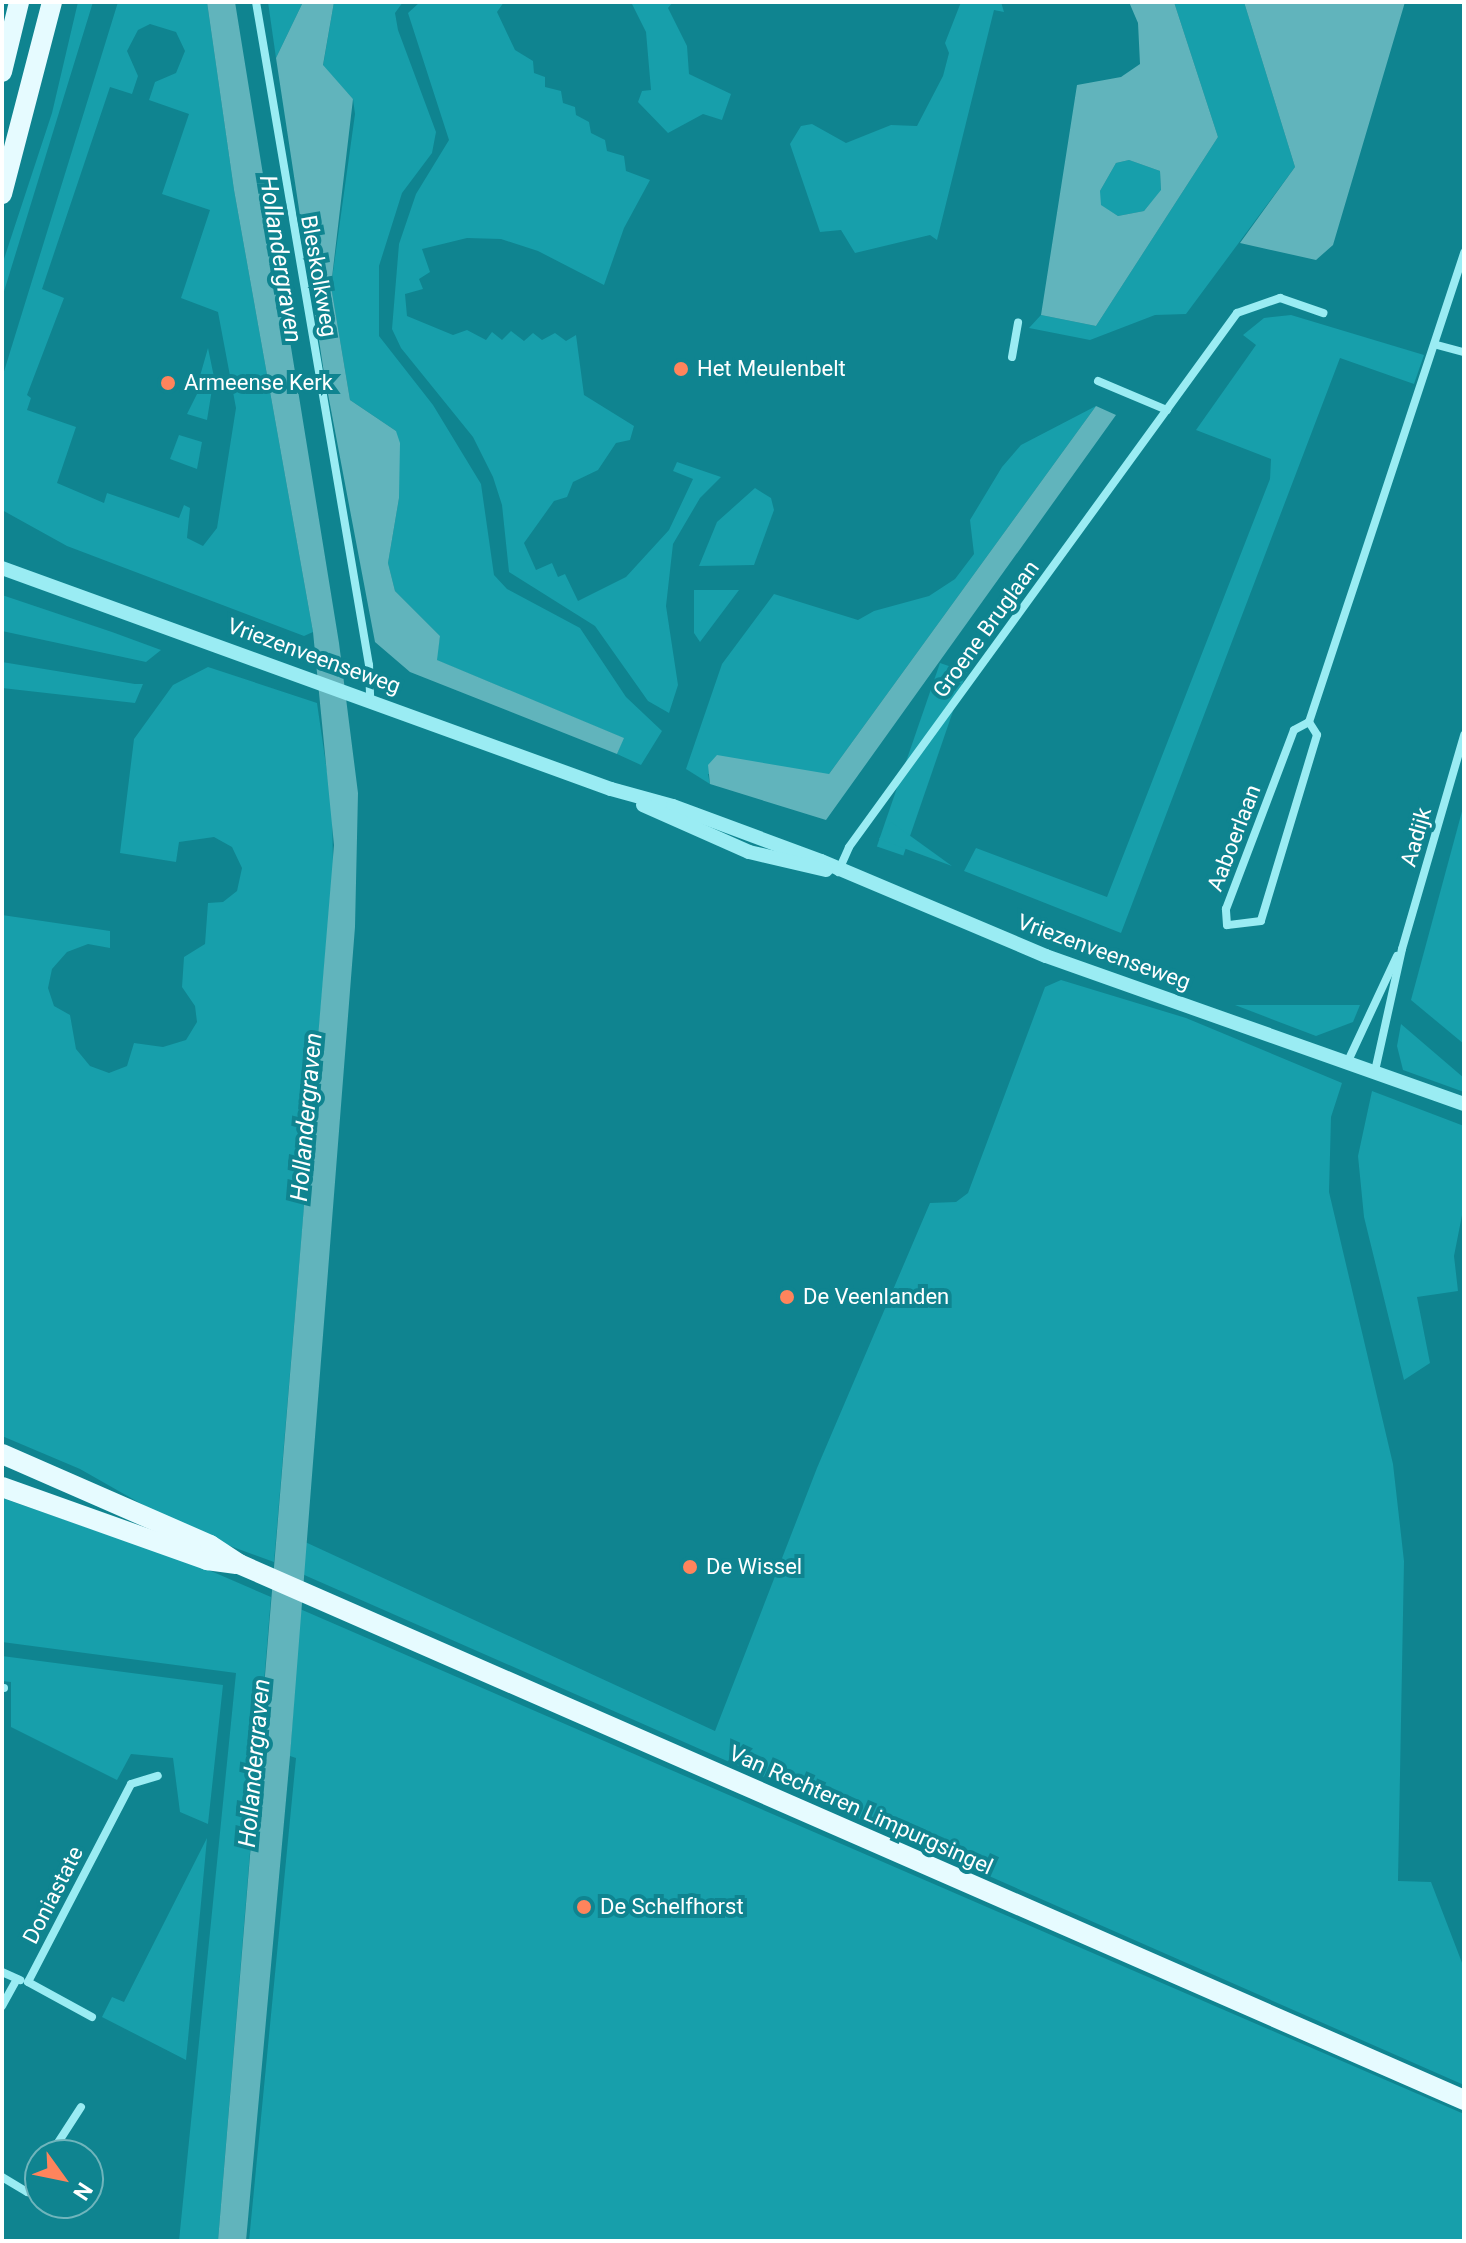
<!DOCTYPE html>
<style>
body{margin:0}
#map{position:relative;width:1466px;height:2243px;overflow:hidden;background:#0f8490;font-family:Roboto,sans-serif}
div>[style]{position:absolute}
.green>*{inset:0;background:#179fab;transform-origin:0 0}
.water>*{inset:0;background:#61b4bc}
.minor>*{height:8px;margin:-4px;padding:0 4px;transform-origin:4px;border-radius:4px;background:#9aecf3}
.tertiary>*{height:14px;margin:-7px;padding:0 7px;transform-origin:7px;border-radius:7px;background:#9aecf3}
.primary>*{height:20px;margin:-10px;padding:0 10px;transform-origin:10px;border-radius:10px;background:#e6fbff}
.dots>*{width:22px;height:22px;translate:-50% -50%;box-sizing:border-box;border:4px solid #0f8490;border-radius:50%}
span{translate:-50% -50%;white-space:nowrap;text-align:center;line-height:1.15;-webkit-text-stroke:8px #0f8490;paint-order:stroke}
.street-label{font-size:22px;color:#fff}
.poi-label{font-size:22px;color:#fff}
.left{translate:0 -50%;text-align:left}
.water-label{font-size:24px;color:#fff;font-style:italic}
.frame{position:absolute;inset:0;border:4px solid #fff;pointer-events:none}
.north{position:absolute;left:24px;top:2139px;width:80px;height:80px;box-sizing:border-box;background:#0f8490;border:2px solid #6fb5bc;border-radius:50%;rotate:123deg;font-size:22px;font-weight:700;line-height:32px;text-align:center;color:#fff}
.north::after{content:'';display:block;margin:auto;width:28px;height:36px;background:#ff845c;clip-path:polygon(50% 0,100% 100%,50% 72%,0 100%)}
</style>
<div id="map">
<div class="green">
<i style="clip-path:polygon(78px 2px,93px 2px,2px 298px,2px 265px,52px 113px)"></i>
<i style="clip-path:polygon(evenodd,118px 2px,207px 2px,234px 190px,313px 632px,304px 636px,67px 546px,2px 510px,2px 378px,118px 2px,150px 24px,176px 32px,185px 51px,176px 73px,155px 82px,149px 100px,189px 114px,162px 194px,210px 210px,181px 298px,218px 312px,236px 408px,217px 528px,203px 546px,187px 538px,190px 508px,184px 505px,179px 518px,107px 493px,104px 503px,57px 483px,76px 427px,27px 410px,31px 398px,27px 395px,64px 298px,42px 289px,110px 87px,132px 94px,138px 76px,127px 51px,138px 30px,150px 24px)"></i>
<i style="clip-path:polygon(268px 2px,303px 2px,276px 58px)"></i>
<i style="clip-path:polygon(334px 2px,403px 2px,395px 13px,398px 30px,436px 132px,432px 153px,402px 193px,379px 266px,379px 336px,433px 405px,481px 484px,494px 575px,507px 589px,580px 628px,626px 697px,662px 731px,641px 765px,617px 754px,623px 738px,436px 660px,440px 636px,395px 591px,388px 563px,399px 498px,396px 431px,350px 400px,331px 286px,355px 114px,353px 99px,323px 66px)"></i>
<i style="clip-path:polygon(420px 2px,504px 2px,497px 12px,515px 50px,533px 61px,534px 73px,545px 77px,545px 87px,561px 91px,563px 103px,575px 107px,576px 115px,589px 122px,591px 133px,605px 140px,607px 151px,624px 156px,626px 171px,650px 180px,624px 228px,604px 285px,538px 251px,501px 239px,467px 238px,422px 249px,430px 272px,419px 279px,423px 289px,405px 294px,407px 316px,453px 335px,467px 330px,486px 340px,492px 332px,502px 340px,511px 331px,524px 341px,533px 333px,542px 340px,555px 333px,566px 341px,576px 335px,584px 395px,634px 426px,630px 440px,616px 443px,598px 470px,573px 482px,567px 497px,554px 501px,524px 543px,536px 570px,552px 563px,558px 577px,565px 574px,578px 601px,626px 577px,669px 530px,693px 479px,673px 471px,677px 462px,721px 477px,700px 498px,673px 544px,666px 606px,678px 685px,669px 713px,648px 701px,595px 626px,509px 572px,502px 505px,493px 477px,473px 437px,401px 348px,392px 329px,399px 244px,416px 194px,449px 140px,408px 13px)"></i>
<i style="clip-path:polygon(631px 2px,673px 2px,668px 8px,687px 46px,689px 74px,731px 94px,722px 120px,703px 114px,668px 133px,638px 102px,642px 91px,651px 90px,646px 32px)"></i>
<i style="clip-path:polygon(961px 2px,1001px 2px,1004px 12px,994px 10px,937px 240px,930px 235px,855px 253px,841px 230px,820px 232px,790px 144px,801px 126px,812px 124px,846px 143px,891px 125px,917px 126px,943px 76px,949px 53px,945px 43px)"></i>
<i style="clip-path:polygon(1174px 2px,1244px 2px,1295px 167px,1186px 314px,1155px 315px,1090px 340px,1029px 328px,1041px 315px,1096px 326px,1218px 137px)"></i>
<i style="clip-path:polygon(1129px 160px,1160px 171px,1161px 191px,1144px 211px,1118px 216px,1100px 205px,1100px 191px,1116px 163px)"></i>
<i style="clip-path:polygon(1291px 315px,1424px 355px,1414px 384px,1340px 358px,1121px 933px,964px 871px,976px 848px,1107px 897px,1270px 479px,1271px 459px,1196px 430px,1256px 345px,1243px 335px,1264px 318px)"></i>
<i style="clip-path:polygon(208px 348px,214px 377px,207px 420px,187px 414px,205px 378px,200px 376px)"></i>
<i style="clip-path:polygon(1096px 406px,829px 774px,708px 774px,710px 784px,686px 769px,722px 664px,774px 594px,858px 620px,874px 611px,929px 596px,955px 579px,974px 554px,970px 520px,1002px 467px,1021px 445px)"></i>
<i style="clip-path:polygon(179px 435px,202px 442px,197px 469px,170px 459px)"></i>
<i style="clip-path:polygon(755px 488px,771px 498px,774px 510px,754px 565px,699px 566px,717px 522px)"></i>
<i style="clip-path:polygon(694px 590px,739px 590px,700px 642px,694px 633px)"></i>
<i style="clip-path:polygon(2px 595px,112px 632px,161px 650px,146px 662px,2px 631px)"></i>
<i style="clip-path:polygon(2px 662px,135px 684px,143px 684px,135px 703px,2px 688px)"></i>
<i style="left:940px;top:663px;width:28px;height:194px;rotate:19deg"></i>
<i style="clip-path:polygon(208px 667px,317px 703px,332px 806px,333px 865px,274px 1562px,189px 1531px,80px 1469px,2px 1436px,2px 915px,110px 931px,110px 948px,88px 944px,67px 952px,52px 969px,48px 988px,54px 1006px,70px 1015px,76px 1049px,90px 1066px,109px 1073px,127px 1066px,134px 1043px,163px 1047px,186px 1040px,197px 1022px,195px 1006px,182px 987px,184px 957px,205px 944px,208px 903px,223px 902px,237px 891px,242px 868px,232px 847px,214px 837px,179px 842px,176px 862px,120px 853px,134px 739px,173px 685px)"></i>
<i style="clip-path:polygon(1464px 804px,1464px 1044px,1411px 1000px)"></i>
<i style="clip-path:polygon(891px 822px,952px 866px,879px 839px)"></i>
<i style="clip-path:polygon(1061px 980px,1186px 1018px,1342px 1083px,1331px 1117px,1329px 1192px,1393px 1464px,1404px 1561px,1398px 1881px,1431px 1882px,1464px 1968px,1464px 2085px,302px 1574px,303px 1541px,715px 1731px,817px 1468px,930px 1203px,956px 1202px,968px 1193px,1045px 987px)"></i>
<i style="clip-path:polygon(1235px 1005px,1360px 1005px,1353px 1022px,1316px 1036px)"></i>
<i style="clip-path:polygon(1401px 1024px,1464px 1078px,1464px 1092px,1403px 1070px,1397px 1046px)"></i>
<i style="clip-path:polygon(1372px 1091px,1464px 1126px,1464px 1205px,1454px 1256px,1458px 1291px,1417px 1297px,1430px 1363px,1404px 1380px,1364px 1217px,1358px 1156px)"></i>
<i style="clip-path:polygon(2px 1498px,204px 1568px,271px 1597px,218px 2241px,179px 2241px,236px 1673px,2px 1642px)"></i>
<i style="clip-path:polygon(300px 1609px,1464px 2114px,1464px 2241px,249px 2241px,296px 1758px,290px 1756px)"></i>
<i style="clip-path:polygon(2px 1656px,223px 1685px,208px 1824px,180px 1812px,173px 1758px,131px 1754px,117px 1780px,11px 1727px,11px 1682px,2px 1681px)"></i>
<i style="clip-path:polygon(207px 1838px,201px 1903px,186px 2060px,102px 2017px,112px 1997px,124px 2002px)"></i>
</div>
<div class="water">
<i style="clip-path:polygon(207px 2px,235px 2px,339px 643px,358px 793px,355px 927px,290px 1756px,246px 2241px,218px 2241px,334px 845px,313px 632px,234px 190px)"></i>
<i style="clip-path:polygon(303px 2px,334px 2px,323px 65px,353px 99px,331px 286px,350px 400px,396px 431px,400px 443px,399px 498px,388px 563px,395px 591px,440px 636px,437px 660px,624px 738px,617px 754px,410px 672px,375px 642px,324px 373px,276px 58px)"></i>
<i style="clip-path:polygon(evenodd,1129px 2px,1174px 2px,1218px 137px,1096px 326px,1041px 315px,1077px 85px,1121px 77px,1140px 64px,1138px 23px,1129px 2px,1129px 160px,1160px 171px,1161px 190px,1144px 211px,1118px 216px,1101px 205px,1100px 191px,1116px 163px,1129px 160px)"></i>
<i style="clip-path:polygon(1244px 2px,1405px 2px,1333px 245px,1316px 260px,1240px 243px,1295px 167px)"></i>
<i style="clip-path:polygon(1096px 406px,1116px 415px,826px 820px,710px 784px,708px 765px,717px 755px,829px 774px)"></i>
</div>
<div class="minor">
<i style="left:256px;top:2px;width:673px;rotate:80.33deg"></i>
<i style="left:369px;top:665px;width:33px;rotate:88deg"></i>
<i style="left:1437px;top:345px;width:28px;rotate:15deg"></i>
<i style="left:1012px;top:357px;width:35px;rotate:-80deg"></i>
<i style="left:1098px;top:381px;width:75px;rotate:22.8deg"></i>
<i style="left:1309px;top:722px;width:15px;rotate:58deg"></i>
<i style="left:1317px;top:735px;width:194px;rotate:106.8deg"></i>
<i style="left:1261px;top:921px;width:34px;rotate:173deg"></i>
<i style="left:1227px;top:925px;width:16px;rotate:-94deg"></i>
<i style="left:1226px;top:909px;width:191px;rotate:-69.2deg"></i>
<i style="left:1294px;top:730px;width:17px;rotate:-28deg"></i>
<i style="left:1309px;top:722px;width:495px;rotate:-71.7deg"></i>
<i style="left:838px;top:872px;width:27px;rotate:-66deg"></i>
<i style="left:849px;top:847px;width:660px;rotate:-54deg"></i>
<i style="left:1237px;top:313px;width:46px;rotate:-19.2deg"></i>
<i style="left:1280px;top:298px;width:46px;rotate:19.2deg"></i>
<i style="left:1348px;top:1061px;width:116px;rotate:-65deg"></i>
<i style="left:1375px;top:1071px;width:125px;rotate:-77.5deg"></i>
<i style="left:1402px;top:949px;width:223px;rotate:-73.8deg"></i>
<i style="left:2px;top:1688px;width:2px"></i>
<i style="left:2px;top:1972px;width:20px;rotate:24deg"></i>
<i style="left:2px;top:2006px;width:31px;rotate:-61deg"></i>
<i style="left:92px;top:2017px;width:73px;rotate:-151.3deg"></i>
<i style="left:28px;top:1982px;width:223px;rotate:-62.5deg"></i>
<i style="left:131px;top:1784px;width:28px;rotate:-17deg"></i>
<i style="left:50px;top:2155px;width:57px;rotate:-57.1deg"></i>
<i style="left:2px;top:2177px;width:29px;rotate:31deg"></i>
<i style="left:27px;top:2192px;width:24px;rotate:-57deg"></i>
</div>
<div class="tertiary">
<i style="left:2px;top:568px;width:648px;rotate:19.95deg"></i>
<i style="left:611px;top:789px;width:64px;rotate:15.3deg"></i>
<i style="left:673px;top:806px;width:158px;rotate:20.4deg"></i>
<i style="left:821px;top:861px;width:244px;rotate:22.9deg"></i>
<i style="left:1046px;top:956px;width:443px;rotate:19.5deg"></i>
<i style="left:643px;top:805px;width:116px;rotate:23.9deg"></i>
<i style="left:749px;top:852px;width:79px;rotate:13.2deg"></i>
</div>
<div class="primary">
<i style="left:2px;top:72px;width:72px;rotate:-76.3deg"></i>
<i style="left:2px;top:194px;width:198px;rotate:-75.4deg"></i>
<i style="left:2px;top:1454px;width:227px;rotate:23.6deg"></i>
<i style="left:210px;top:1545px;width:35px;rotate:33deg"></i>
<i style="left:239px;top:1564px;width:1337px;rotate:23.63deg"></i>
<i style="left:2px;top:1487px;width:218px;rotate:19.6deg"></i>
<i style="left:207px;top:1560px;width:28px;rotate:8deg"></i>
</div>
<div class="dots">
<i style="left:681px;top:369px;background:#ff845c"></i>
<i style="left:168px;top:383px;background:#ff845c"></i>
<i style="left:787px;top:1297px;background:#ff845c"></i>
<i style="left:690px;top:1567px;background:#ff845c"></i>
<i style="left:584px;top:1907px;background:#ff845c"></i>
</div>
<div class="street-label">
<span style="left:319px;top:276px;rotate:80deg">Bleskolkweg</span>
<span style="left:986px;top:629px;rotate:-54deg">Groene Bruglaan</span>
<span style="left:314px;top:656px;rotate:20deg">Vriezenveenseweg</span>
<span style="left:1416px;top:837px;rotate:-74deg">Aadijk</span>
<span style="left:1234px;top:838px;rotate:-69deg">Aaboerlaan</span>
<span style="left:1104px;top:952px;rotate:20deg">Vriezenveenseweg</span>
<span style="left:861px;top:1810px;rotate:24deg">Van Rechteren Limpurgsingel</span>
<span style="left:53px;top:1895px;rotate:-63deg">Doniastate</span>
</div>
<div class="poi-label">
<span class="left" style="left:697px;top:369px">Het Meulenbelt</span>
<span class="left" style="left:184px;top:383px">Armeense Kerk</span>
<span class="left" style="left:803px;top:1297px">De Veenlanden</span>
<span class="left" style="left:706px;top:1567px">De Wissel</span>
<span class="left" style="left:600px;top:1907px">De Schelfhorst</span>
</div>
<div class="water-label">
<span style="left:280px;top:259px;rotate:81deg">Hollandergraven</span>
<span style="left:307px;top:1117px;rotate:-85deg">Hollandergraven</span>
<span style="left:255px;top:1763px;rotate:-85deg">Hollandergraven</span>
</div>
<div class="frame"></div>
<div class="north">N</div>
</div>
